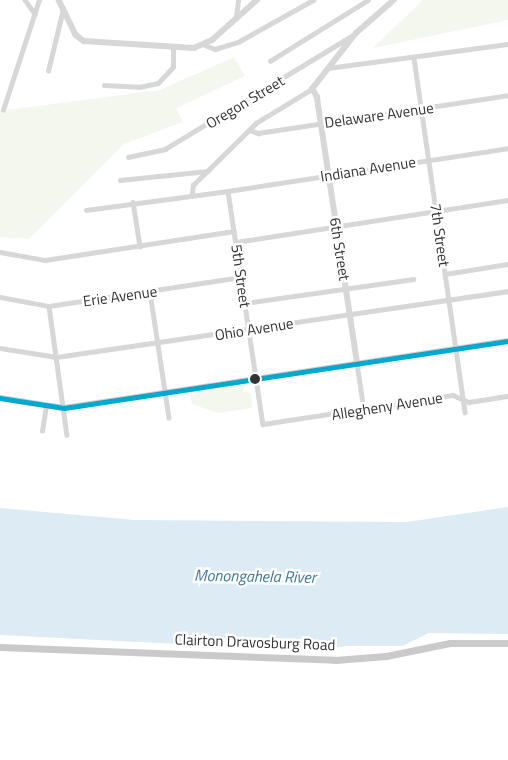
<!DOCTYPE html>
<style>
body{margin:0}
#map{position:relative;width:508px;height:760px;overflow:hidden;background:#fff;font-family:"Titillium Web",sans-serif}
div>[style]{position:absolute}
.green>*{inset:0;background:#f3f7ee}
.water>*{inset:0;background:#dcebf4}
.minor>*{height:4.5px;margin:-2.25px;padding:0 2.25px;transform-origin:2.25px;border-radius:2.25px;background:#d7d7d7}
.tertiary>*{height:5.5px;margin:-2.75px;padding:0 2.75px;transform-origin:2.75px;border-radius:2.75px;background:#d7d7d7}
.secondary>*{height:6px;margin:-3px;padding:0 3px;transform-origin:3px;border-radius:3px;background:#d0d0d0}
.primary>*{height:7px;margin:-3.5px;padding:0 3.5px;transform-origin:3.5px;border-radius:3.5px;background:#cacaca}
.bus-1>*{height:5px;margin:-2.5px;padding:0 2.5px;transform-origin:2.5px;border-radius:2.5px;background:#00a9ce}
.dots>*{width:14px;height:14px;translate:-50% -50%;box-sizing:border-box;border:2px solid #fff;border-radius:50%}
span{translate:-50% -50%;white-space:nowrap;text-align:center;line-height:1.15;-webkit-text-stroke:5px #fff;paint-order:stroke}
.street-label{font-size:15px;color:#333}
.water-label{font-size:16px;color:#3a789b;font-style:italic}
</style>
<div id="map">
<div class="green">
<i style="clip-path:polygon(423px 0,508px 0,508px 20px,373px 48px)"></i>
<i style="clip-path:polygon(234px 57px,245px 76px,176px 108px,183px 122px,124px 144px,29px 239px,0 237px,0 111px,160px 90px)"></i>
<i style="clip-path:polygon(245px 385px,243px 392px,251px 393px,252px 408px,218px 413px,192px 404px,190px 394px)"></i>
</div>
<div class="water">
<i style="clip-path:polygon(508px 507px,508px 634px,429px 633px,402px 646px,345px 646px,318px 651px,0 635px,0 508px,134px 520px,407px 522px)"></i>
</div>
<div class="minor">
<i style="left:25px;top:0;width:17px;rotate:54deg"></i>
<i style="left:236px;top:17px;width:17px;rotate:-83deg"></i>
<i style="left:205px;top:45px;width:11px;rotate:22deg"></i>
<i style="left:215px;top:49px;width:24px;rotate:-17deg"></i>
<i style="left:238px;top:42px;width:86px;rotate:-29.2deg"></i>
<i style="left:414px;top:58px;width:358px;rotate:81.8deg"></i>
<i style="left:270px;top:61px;width:115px;rotate:-31.9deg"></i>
<i style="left:328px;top:68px;width:182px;rotate:-7.6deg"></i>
<i style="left:48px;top:71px;width:64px;rotate:-76.4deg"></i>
<i style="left:104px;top:85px;width:35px;rotate:3deg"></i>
<i style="left:139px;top:87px;width:19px;rotate:-12deg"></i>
<i style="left:158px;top:83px;width:22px;rotate:-47deg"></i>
<i style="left:173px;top:67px;width:20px;rotate:-90deg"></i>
<i style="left:3px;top:110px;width:116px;rotate:-71.9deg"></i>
<i style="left:250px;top:130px;width:9px;rotate:21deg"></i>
<i style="left:258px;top:133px;width:253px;rotate:-8.6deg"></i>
<i style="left:128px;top:157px;width:38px;rotate:-12deg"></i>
<i style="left:165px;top:149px;width:220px;rotate:-31.2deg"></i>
<i style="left:120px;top:180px;width:88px;rotate:-5.8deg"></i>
<i style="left:228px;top:191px;width:283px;rotate:-8.7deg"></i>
<i style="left:192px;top:194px;width:9px;rotate:-84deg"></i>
<i style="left:193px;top:185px;width:88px;rotate:-44.5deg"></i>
<i style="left:256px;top:123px;width:66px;rotate:-31.3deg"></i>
<i style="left:133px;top:202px;width:45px;rotate:81deg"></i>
<i style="left:86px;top:210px;width:143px;rotate:-7.6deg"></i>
<i style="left:228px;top:191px;width:236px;rotate:81.5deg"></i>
<i style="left:263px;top:424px;width:192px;rotate:-8.7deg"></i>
<i style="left:453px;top:395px;width:17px;rotate:24deg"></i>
<i style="left:469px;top:402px;width:39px;rotate:-9deg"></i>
<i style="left:236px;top:242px;width:275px;rotate:-8.8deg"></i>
<i style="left:0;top:252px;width:46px;rotate:10.1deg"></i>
<i style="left:45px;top:260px;width:191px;rotate:-8.7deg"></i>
<i style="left:445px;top:274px;width:64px;rotate:-9deg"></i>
<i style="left:150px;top:292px;width:127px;rotate:81.4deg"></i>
<i style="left:0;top:297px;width:50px;rotate:10.4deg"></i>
<i style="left:49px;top:306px;width:194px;rotate:-8.6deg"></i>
<i style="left:245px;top:303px;width:170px;rotate:-8.1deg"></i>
<i style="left:49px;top:306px;width:130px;rotate:82.1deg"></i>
<i style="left:0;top:348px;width:57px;rotate:9.1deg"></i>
<i style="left:56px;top:357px;width:457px;rotate:-8.3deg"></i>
<i style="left:357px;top:363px;width:48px;rotate:81.5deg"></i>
<i style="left:42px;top:431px;width:25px;rotate:-81deg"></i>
</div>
<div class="tertiary">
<i style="left:59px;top:0;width:39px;rotate:64deg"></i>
<i style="left:76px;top:35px;width:10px;rotate:37deg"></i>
<i style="left:84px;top:41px;width:110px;rotate:3.6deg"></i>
<i style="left:194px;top:48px;width:20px;rotate:-24deg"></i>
<i style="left:212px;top:40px;width:60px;rotate:-41.6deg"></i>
<i style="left:357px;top:363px;width:269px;rotate:-98.6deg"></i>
<i style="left:317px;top:97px;width:9px;rotate:-122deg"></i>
<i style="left:312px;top:89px;width:71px;rotate:-51.8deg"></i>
<i style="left:356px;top:33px;width:50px;rotate:-41deg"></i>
</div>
<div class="secondary">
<i style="left:0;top:398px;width:65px;rotate:8.9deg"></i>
<i style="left:64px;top:408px;width:449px;rotate:-8.6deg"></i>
</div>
<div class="primary">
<i style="left:0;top:647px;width:335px;rotate:2.2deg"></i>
<i style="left:335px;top:660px;width:51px;rotate:-4.5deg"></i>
<i style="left:386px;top:656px;width:65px;rotate:-11.5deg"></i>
<i style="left:450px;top:643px;width:58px"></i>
</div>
<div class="bus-1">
<i style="left:0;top:398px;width:65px;rotate:8.9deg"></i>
<i style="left:64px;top:408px;width:449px;rotate:-8.6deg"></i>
</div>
<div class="dots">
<i style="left:255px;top:379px;background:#333"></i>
</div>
<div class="street-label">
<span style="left:245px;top:102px;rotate:-31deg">Oregon Street</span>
<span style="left:379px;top:115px;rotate:-8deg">Delaware Avenue</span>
<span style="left:368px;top:169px;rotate:-9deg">Indiana Avenue</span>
<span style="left:440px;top:235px;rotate:82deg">7th Street</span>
<span style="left:340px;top:249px;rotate:81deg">6th Street</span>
<span style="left:241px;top:276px;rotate:82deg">5th Street</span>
<span style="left:120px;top:296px;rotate:-8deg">Erie Avenue</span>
<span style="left:254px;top:329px;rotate:-9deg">Ohio Avenue</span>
<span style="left:387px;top:406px;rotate:-9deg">Allegheny Avenue</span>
<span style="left:255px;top:642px;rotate:2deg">Clairton Dravosburg Road</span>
</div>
<div class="water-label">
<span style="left:255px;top:576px;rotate:1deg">Monongahela River</span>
</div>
</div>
